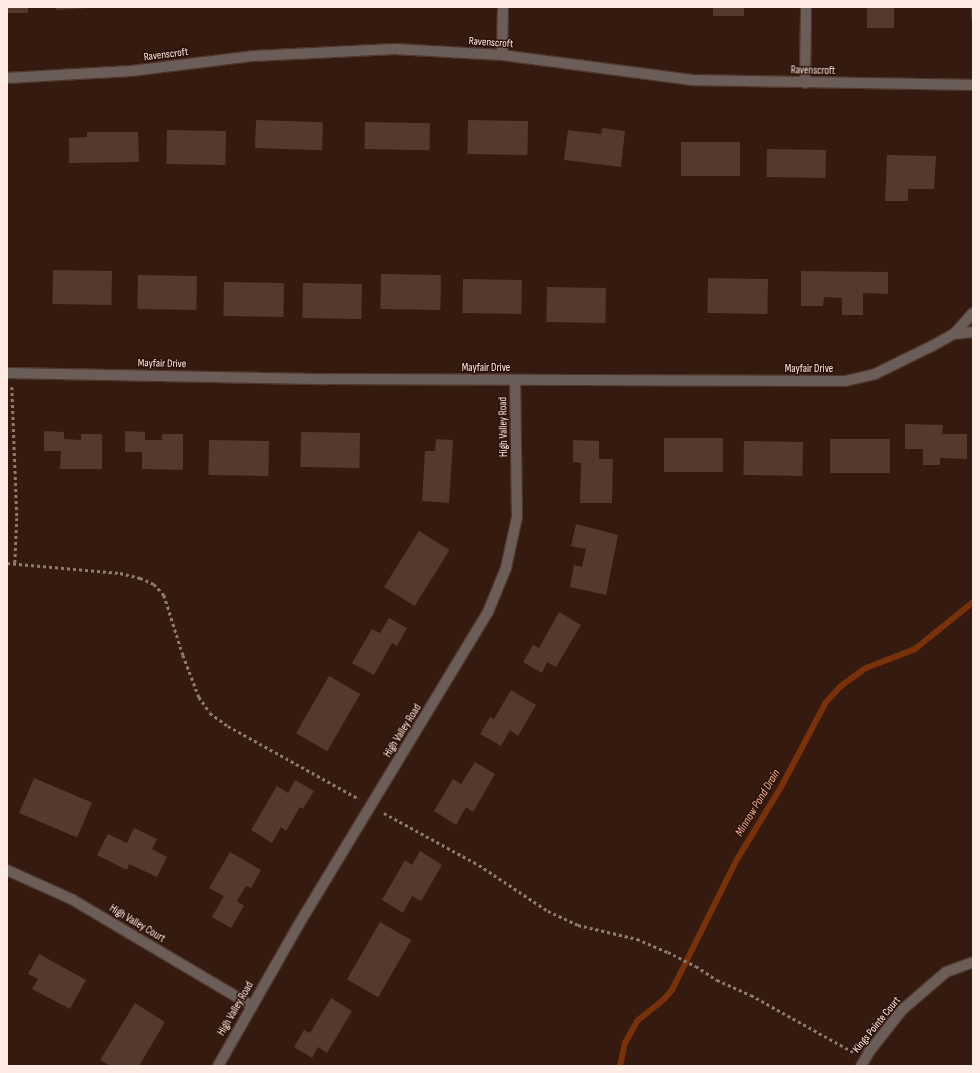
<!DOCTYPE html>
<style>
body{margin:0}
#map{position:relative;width:980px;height:1073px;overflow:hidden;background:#341a0f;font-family:"Sofia Sans Condensed",sans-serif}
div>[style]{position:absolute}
.stream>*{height:6px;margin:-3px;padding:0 3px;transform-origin:3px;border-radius:3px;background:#793109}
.building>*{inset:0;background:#56392d;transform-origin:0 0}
.path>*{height:2.5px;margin-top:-1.25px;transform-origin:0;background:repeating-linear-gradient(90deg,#90796f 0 3px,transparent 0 6px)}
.roads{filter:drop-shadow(1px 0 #50372d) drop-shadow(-1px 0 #50372d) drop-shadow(0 1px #50372d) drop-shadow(0 -1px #50372d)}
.minor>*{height:10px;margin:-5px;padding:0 5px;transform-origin:5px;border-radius:5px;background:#6b5d57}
span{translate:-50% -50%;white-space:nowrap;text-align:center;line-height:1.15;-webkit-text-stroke:3px #2a1106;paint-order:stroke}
.street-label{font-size:11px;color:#feebe3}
.water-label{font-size:12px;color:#f2b195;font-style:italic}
.frame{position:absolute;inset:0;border:8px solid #feebe3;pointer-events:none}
</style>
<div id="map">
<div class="stream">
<i style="left:620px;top:1066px;width:24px;rotate:-78deg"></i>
<i style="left:625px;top:1043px;width:25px;rotate:-61deg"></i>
<i style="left:637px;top:1021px;width:35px;rotate:-39deg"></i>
<i style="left:664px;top:999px;width:12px;rotate:-48deg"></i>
<i style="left:672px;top:990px;width:144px;rotate:-63.6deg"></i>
<i style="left:736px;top:861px;width:87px;rotate:-58.7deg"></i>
<i style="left:781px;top:787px;width:96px;rotate:-62.1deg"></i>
<i style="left:826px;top:702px;width:22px;rotate:-47deg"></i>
<i style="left:841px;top:686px;width:31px;rotate:-36deg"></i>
<i style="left:866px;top:668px;width:53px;rotate:-21.2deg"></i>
<i style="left:915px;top:649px;width:75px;rotate:-39deg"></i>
</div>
<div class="building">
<i style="left:7px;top:7px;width:21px;height:6px"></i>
<i style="clip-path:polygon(56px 7px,88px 7px,88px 8px,56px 10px)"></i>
<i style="left:713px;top:7px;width:31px;height:9px"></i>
<i style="left:867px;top:7px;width:27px;height:21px"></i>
<i style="left:971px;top:7px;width:2px;height:12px"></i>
<i style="left:256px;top:120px;width:67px;height:28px;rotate:2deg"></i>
<i style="left:468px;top:120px;width:60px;height:34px;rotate:1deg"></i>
<i style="left:365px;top:122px;width:65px;height:27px;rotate:1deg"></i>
<i style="clip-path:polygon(602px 128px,625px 131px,621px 167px,564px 160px,568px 130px,601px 134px)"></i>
<i style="left:167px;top:130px;width:59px;height:34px;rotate:1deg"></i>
<i style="clip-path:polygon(87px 132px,138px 132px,139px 162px,69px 163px,69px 138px,87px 137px)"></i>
<i style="left:681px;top:142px;width:59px;height:34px"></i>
<i style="left:767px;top:149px;width:59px;height:28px;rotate:1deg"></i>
<i style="clip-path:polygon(887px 155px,936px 156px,934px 189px,908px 189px,908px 201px,885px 201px)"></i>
<i style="left:53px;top:270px;width:59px;height:34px;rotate:1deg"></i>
<i style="clip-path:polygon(801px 271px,888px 272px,888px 294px,863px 293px,863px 315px,842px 315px,842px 298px,824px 297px,823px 306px,801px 306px)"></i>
<i style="left:381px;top:274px;width:60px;height:35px;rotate:1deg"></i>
<i style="left:138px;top:275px;width:59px;height:34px;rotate:1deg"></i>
<i style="left:708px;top:278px;width:60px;height:35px;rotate:1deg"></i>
<i style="left:463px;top:279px;width:59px;height:34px;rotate:1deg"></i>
<i style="left:224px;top:282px;width:60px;height:34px;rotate:1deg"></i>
<i style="left:303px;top:283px;width:59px;height:35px;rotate:1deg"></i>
<i style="left:547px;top:287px;width:59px;height:35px;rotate:1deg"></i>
<i style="clip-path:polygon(905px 424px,943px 425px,942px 434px,967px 434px,967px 459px,940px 458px,940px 465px,923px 465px,923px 449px,905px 449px)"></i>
<i style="clip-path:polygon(44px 431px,64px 432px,64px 439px,81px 440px,81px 434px,102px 434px,102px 469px,60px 469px,61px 451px,44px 451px)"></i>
<i style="clip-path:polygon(125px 431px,145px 432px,145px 440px,162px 440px,162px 434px,183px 434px,183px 470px,142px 469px,142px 452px,125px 452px)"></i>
<i style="left:301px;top:432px;width:59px;height:35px;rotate:1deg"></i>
<i style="left:664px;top:438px;width:59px;height:34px"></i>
<i style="clip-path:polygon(436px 439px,453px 440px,449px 503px,422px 501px,425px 451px,435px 451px)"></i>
<i style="left:830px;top:439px;width:60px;height:34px"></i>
<i style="left:209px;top:440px;width:60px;height:35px;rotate:1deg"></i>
<i style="clip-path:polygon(573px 440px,599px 441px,599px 459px,613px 459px,612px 503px,580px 503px,581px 463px,573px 462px)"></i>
<i style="left:744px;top:441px;width:59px;height:34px;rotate:1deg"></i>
<i style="clip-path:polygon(576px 524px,618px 535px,606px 595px,570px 587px,574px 565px,582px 567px,586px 549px,571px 546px)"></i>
<i style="left:419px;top:531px;width:36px;height:66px;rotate:32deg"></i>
<i style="clip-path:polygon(559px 612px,581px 625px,556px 667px,547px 662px,542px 673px,523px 662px,533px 645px,539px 648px)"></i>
<i style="clip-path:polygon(389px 618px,407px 628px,397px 646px,392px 643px,374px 675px,352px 663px,372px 629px,380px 633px)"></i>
<i style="left:329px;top:676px;width:36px;height:66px;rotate:30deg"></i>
<i style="clip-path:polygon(511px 690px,536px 705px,518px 736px,510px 730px,501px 746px,480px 734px,490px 717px,494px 719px)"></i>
<i style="clip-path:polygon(475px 762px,495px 774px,473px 812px,466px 807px,456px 825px,434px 811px,453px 779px,461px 784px)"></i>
<i style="left:34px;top:778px;width:63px;height:38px;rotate:23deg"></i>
<i style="clip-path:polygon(295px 780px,314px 791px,303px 809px,300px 807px,286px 831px,281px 827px,272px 843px,251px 830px,277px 786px,288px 793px)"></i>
<i style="clip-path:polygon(134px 828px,157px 839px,152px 849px,167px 857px,157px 877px,129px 864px,127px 870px,97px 855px,108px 834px,127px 843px)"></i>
<i style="clip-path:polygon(420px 851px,442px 865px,421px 901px,412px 896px,403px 913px,382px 900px,405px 860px,412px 865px)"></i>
<i style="clip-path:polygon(230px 852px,261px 870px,251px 888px,246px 886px,237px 901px,244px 906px,231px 928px,212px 917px,224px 896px,209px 888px)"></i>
<i style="left:380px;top:922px;width:36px;height:66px;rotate:30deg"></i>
<i style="clip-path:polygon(39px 954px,86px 980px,70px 1009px,32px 989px,38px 979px,28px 974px)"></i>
<i style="clip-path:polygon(331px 998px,352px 1011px,327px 1053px,318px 1047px,312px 1058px,294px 1047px,304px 1030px,310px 1033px)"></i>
<i style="clip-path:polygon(135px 1003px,165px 1022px,139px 1066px,111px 1066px,100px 1060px)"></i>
</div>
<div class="path">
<i style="left:12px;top:387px;width:131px;rotate:87.8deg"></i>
<i style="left:17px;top:518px;width:45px;rotate:92.5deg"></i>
<i style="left:7px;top:563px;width:113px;rotate:5.1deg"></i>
<i style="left:120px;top:573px;width:21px;rotate:14deg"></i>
<i style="left:140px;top:578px;width:15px;rotate:23deg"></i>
<i style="left:154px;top:584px;width:15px;rotate:48deg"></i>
<i style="left:164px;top:595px;width:63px;rotate:72.4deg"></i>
<i style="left:183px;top:655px;width:45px;rotate:69.1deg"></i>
<i style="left:199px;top:697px;width:19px;rotate:55deg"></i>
<i style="left:210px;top:713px;width:22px;rotate:36deg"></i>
<i style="left:228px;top:726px;width:150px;rotate:29.1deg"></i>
<i style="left:384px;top:813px;width:108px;rotate:28.7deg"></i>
<i style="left:479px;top:865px;width:83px;rotate:33.7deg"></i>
<i style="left:548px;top:911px;width:33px;rotate:25deg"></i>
<i style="left:578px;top:925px;width:61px;rotate:13.3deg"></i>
<i style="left:637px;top:939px;width:34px;rotate:23deg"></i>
<i style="left:668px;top:952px;width:31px;rotate:27deg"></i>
<i style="left:696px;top:966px;width:25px;rotate:34deg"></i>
<i style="left:717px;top:980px;width:37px;rotate:24deg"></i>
<i style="left:751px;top:995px;width:117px;rotate:29.2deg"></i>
</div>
<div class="roads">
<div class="minor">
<i style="left:502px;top:55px;width:48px;rotate:-88.8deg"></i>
<i style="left:7px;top:78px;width:124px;rotate:-3.2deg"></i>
<i style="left:131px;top:71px;width:124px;rotate:-7deg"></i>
<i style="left:254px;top:56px;width:141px;rotate:-2.8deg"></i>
<i style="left:395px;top:49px;width:107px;rotate:3.2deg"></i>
<i style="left:502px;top:55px;width:192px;rotate:7.5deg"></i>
<i style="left:692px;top:80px;width:281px;rotate:1deg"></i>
<i style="left:805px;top:83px;width:76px;rotate:-89.2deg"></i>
<i style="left:954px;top:334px;width:19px;rotate:-6deg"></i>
<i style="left:7px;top:373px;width:320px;rotate:1.1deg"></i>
<i style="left:327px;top:379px;width:518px;rotate:0.22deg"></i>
<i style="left:845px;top:381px;width:31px;rotate:-13deg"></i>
<i style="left:875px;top:374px;width:64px;rotate:-26.2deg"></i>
<i style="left:932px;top:346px;width:25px;rotate:-29deg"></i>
<i style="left:954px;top:334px;width:28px;rotate:-48deg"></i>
<i style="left:7px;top:870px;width:72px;rotate:24.4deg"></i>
<i style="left:73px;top:900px;width:208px;rotate:30.6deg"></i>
<i style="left:218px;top:1066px;width:163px;rotate:-60.3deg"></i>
<i style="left:299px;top:924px;width:365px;rotate:-58.8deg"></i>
<i style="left:488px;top:612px;width:48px;rotate:-67.8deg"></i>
<i style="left:506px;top:568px;width:52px;rotate:-77.8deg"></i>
<i style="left:517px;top:517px;width:137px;rotate:-90.8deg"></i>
<i style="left:861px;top:1066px;width:16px;rotate:-60deg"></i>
<i style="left:869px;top:1052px;width:53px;rotate:-51.8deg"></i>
<i style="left:902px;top:1010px;width:58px;rotate:-40.8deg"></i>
<i style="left:946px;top:972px;width:29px;rotate:-20deg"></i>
</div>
</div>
<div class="street-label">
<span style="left:491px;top:43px;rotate:4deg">Ravenscroft</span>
<span style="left:166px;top:55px;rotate:-7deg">Ravenscroft</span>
<span style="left:813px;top:71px;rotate:1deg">Ravenscroft</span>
<span style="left:162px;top:364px;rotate:1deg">Mayfair Drive</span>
<span style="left:486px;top:368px">Mayfair Drive</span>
<span style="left:809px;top:369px">Mayfair Drive</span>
<span style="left:504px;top:427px;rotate:-91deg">High Valley Road</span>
<span style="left:403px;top:731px;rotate:-58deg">High Valley Road</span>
<span style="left:137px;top:924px;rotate:31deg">High Valley Court</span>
<span style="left:236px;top:1009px;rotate:-60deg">High Valley Road</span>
<span style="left:877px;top:1025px;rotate:-51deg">Kings Pointe Court</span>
</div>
<div class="water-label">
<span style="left:758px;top:803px;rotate:-59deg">Minnow Pond Drain</span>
</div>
<div class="frame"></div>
</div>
